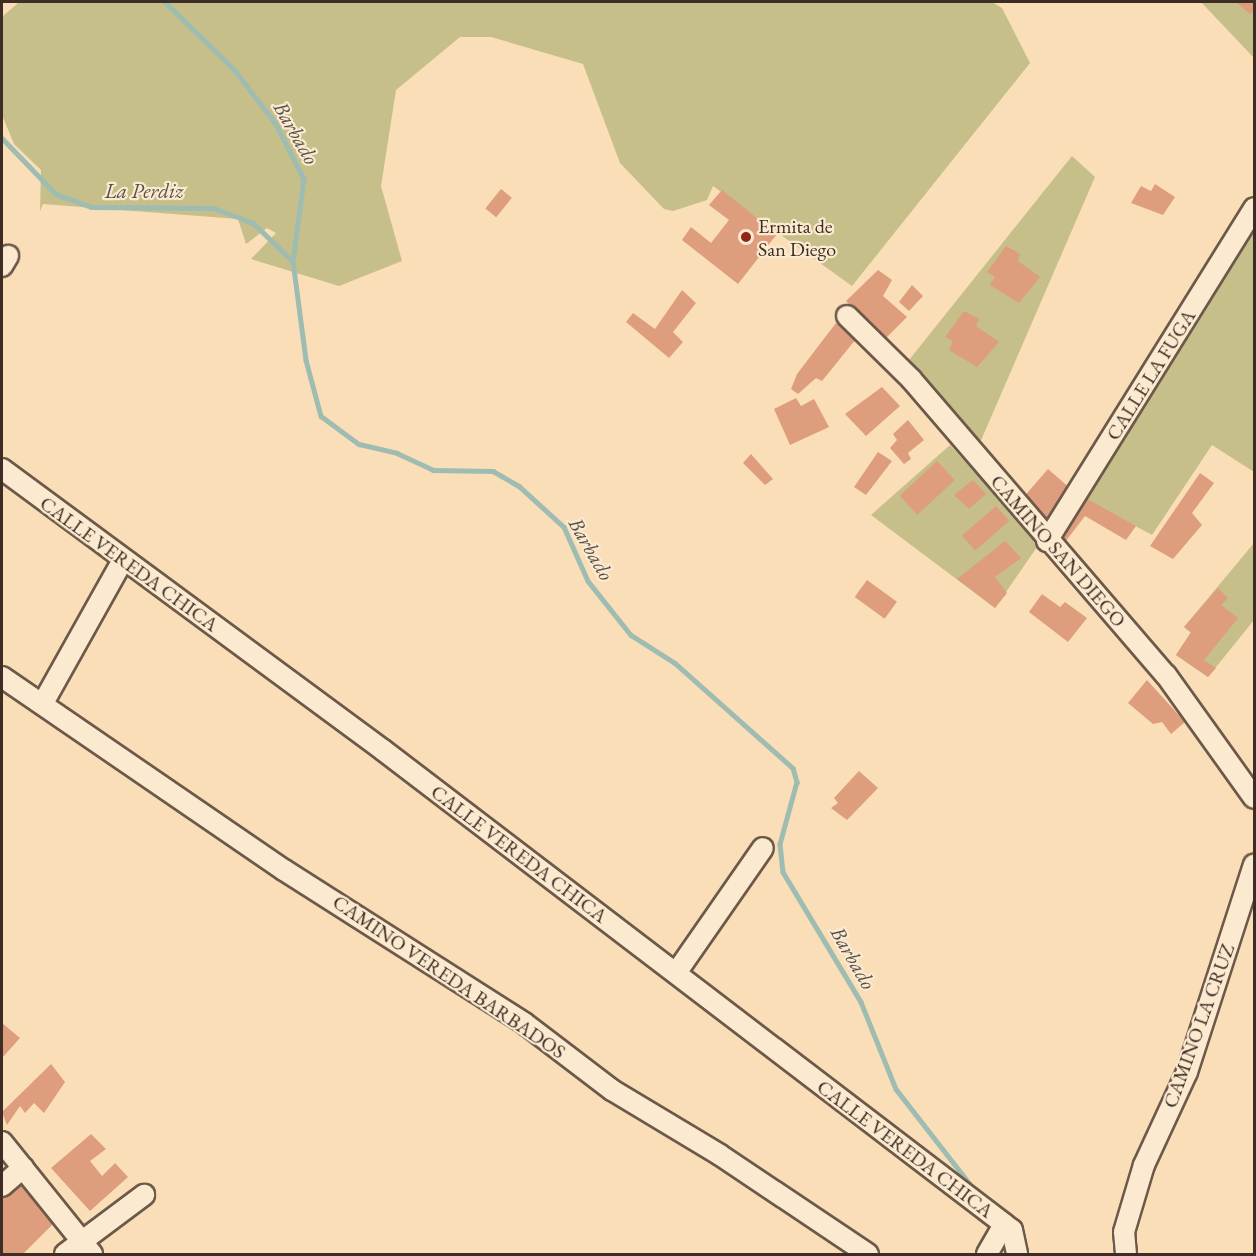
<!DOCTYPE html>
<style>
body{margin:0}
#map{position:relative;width:1256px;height:1256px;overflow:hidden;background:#fadeb7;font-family:"EB Garamond",serif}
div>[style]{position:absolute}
.green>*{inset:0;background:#c6bf89}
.stream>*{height:4.5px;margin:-2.25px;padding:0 2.25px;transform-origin:2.25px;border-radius:2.25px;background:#9ebcb2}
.building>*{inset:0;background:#de9d7d;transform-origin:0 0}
.roads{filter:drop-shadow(2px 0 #6d594a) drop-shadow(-2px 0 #6d594a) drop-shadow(0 2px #6d594a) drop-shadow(0 -2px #6d594a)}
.minor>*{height:20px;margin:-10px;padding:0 10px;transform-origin:10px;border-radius:10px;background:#fcead0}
.dots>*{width:16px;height:16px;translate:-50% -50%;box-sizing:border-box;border:3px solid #fcead0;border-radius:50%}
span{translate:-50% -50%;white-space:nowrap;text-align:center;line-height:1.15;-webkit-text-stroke:4.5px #fcead0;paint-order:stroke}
.poi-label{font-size:20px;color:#3e2d25}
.left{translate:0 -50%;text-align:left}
.street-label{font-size:20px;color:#3e2d25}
.water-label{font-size:21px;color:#565148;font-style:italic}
.frame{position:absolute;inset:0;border:3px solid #3e2d25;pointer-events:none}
</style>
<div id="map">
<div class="green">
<i style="clip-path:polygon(19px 2px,992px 2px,1002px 8px,1030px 63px,852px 286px,713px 186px,707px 200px,673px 211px,664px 209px,620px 163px,583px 64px,491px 37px,460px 37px,396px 90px,381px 186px,402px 261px,339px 286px,251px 259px,276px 233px,267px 228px,246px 244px,238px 219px,43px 204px,40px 211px,41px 170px,14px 144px,2px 115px,2px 17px)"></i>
<i style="clip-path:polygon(1201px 2px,1254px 2px,1254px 58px)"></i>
<i style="clip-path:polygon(1072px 156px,1095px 177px,979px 445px,905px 365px)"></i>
<i style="clip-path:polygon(1254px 208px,1254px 472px,1212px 445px,1152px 535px,1078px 495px)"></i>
<i style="clip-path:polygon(950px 445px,1035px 539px,1037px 547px,995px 608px,871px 515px)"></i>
<i style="clip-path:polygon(1254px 543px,1254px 620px,1208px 677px,1176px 655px,1191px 633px,1184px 627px)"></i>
</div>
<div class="stream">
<i style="left:165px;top:2px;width:96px;rotate:44.2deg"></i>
<i style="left:234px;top:69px;width:69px;rotate:52.6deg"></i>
<i style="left:276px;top:124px;width:62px;rotate:63deg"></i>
<i style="left:304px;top:179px;width:83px;rotate:97.6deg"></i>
<i style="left:293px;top:261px;width:100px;rotate:82.5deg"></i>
<i style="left:306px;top:360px;width:58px;rotate:75deg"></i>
<i style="left:321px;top:416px;width:47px;rotate:36.4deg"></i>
<i style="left:359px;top:444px;width:39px;rotate:13deg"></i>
<i style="left:397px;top:453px;width:40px;rotate:25deg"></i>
<i style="left:433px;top:470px;width:60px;rotate:1deg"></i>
<i style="left:493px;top:471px;width:30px;rotate:30deg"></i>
<i style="left:519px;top:486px;width:61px;rotate:42.3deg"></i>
<i style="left:564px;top:527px;width:59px;rotate:66deg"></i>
<i style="left:588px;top:581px;width:69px;rotate:51.5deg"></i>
<i style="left:631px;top:635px;width:52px;rotate:32.5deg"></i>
<i style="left:675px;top:663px;width:158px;rotate:41.7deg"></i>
<i style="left:793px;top:768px;width:15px;rotate:74deg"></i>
<i style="left:797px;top:782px;width:64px;rotate:105.3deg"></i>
<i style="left:780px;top:844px;width:28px;rotate:84deg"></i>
<i style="left:783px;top:872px;width:152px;rotate:59deg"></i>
<i style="left:861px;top:1002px;width:94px;rotate:68.1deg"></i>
<i style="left:896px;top:1089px;width:120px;rotate:52.1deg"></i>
<i style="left:2px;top:138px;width:78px;rotate:46deg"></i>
<i style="left:56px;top:194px;width:37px;rotate:20deg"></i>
<i style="left:91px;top:207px;width:123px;rotate:0.5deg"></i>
<i style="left:214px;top:208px;width:42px;rotate:21deg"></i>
<i style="left:253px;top:223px;width:55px;rotate:43.5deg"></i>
</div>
<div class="building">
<i style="clip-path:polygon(1236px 2px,1254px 2px,1254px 11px,1250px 14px)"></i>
<i style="clip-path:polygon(1155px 184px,1175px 197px,1163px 215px,1131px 203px,1141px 186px,1151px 191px)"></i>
<i style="left:501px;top:189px;width:14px;height:25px;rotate:39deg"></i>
<i style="clip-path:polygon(722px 190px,777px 234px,738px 284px,682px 240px,691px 227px,711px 243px,729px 220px,709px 205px)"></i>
<i style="clip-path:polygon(1006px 246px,1020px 254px,1018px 261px,1040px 277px,1019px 303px,990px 285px,995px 277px,987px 272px)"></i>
<i style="clip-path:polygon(878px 270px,892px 280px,883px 296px,907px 317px,884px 340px,846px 301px)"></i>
<i style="clip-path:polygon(912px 285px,923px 296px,909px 311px,899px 302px)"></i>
<i style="clip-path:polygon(682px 290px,696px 303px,673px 332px,683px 342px,669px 358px,626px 322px,633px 313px,655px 329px)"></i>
<i style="clip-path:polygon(964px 311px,979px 319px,976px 326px,999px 342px,977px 367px,949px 350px,953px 341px,945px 337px)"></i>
<i style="clip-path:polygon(836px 323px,856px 339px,822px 381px,816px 378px,798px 394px,791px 389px,797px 374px)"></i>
<i style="clip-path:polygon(882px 387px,900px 406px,866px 436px,845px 414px)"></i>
<i style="clip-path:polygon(796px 398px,801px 406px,814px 399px,829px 427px,790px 445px,774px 409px)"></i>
<i style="clip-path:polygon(908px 420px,924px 440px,908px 453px,911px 459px,904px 464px,890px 448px,897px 440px,893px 434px)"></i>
<i style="clip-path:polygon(878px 452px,892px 461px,866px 495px,854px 487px)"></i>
<i style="clip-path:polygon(751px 454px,773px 479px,765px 485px,743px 463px)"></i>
<i style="left:937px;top:461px;width:26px;height:51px;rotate:47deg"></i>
<i style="left:1048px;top:469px;width:35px;height:42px;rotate:41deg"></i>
<i style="clip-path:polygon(1200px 473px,1214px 483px,1192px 513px,1202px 525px,1173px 559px,1150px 546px)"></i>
<i style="clip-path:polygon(973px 480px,986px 494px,969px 509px,954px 495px)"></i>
<i style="clip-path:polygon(1084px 497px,1136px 526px,1126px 540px,1085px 516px,1065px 542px,1056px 535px)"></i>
<i style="left:996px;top:506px;width:20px;height:45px;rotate:49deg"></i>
<i style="clip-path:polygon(1005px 541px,1021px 558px,995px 577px,1007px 593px,995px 608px,957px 579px)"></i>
<i style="left:867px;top:580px;width:37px;height:21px;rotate:36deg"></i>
<i style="clip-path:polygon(1218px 588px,1228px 598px,1221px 605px,1238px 618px,1204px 660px,1216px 668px,1208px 677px,1176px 655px,1191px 632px,1184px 627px)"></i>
<i style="clip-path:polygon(1042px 594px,1060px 607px,1065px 602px,1087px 618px,1068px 642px,1029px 612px)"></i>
<i style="clip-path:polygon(1147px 680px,1185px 722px,1171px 734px,1162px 722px,1153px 724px,1128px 703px)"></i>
<i style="clip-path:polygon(859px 771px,878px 788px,847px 820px,831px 808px,838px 803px,834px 798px)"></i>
<i style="clip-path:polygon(2px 1023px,20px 1038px,2px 1058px)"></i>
<i style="clip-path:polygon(51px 1064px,65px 1082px,44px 1113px,34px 1103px,25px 1113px,20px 1106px,7px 1125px,2px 1112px)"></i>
<i style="clip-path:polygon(91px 1134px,106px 1149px,90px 1161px,102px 1176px,115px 1163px,128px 1177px,90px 1211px,51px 1168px)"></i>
<i style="clip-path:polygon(11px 1184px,25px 1184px,55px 1222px,23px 1254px,2px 1254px,2px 1192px)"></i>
</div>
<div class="roads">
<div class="minor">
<i style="left:2px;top:266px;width:12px;rotate:-59deg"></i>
<i style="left:847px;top:316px;width:90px;rotate:44.5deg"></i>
<i style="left:911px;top:379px;width:391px;rotate:49.3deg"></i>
<i style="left:1166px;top:675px;width:151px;rotate:54.4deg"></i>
<i style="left:2px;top:469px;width:473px;rotate:36.4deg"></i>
<i style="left:383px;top:750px;width:781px;rotate:37.35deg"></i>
<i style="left:1004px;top:1224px;width:10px;rotate:37deg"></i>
<i style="left:1012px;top:1230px;width:25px;rotate:78deg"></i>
<i style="left:1047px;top:541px;width:392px;rotate:-58.1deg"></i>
<i style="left:2px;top:677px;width:342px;rotate:34.4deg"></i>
<i style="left:284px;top:870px;width:285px;rotate:32.5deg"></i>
<i style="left:524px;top:1023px;width:111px;rotate:37.3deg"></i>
<i style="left:612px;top:1090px;width:126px;rotate:31deg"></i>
<i style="left:720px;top:1155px;width:178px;rotate:33.8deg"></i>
<i style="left:43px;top:703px;width:164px;rotate:-60.8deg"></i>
<i style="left:676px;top:973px;width:152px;rotate:-55.2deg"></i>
<i style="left:2px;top:1142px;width:144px;rotate:51.2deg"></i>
<i style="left:2px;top:1186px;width:28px;rotate:-41deg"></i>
<i style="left:65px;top:1254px;width:99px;rotate:-36.8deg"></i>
<i style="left:987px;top:1254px;width:34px;rotate:-60deg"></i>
<i style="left:1126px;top:1254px;width:22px;rotate:-95deg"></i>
<i style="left:1124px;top:1232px;width:70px;rotate:-73.4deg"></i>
<i style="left:1144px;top:1165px;width:102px;rotate:-65.2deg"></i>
<i style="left:1187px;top:1072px;width:218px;rotate:-72.1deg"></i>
</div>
</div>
<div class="dots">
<i style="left:746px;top:237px;background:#8f2418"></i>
</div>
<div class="poi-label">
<span class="left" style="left:758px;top:238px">Ermita de<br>San Diego</span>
</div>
<div class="street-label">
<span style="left:1151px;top:375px;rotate:-58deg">CALLE LA FUGA</span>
<span style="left:1058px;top:551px;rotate:49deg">CAMINO SAN DIEGO</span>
<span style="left:129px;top:564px;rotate:36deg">CALLE VEREDA CHICA</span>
<span style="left:519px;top:854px;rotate:37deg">CALLE VEREDA CHICA</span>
<span style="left:449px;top:977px;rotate:34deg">CAMINO VEREDA BARBADOS</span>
<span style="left:1199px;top:1026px;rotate:-70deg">CAMINO LA CRUZ</span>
<span style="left:905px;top:1149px;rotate:37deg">CALLE VEREDA CHICA</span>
</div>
<div class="water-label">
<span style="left:296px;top:133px;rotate:60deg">Barbado</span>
<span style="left:144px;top:191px">La Perdiz</span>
<span style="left:591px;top:549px;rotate:60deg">Barbado</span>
<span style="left:853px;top:958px;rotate:60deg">Barbado</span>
</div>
<div class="frame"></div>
</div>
